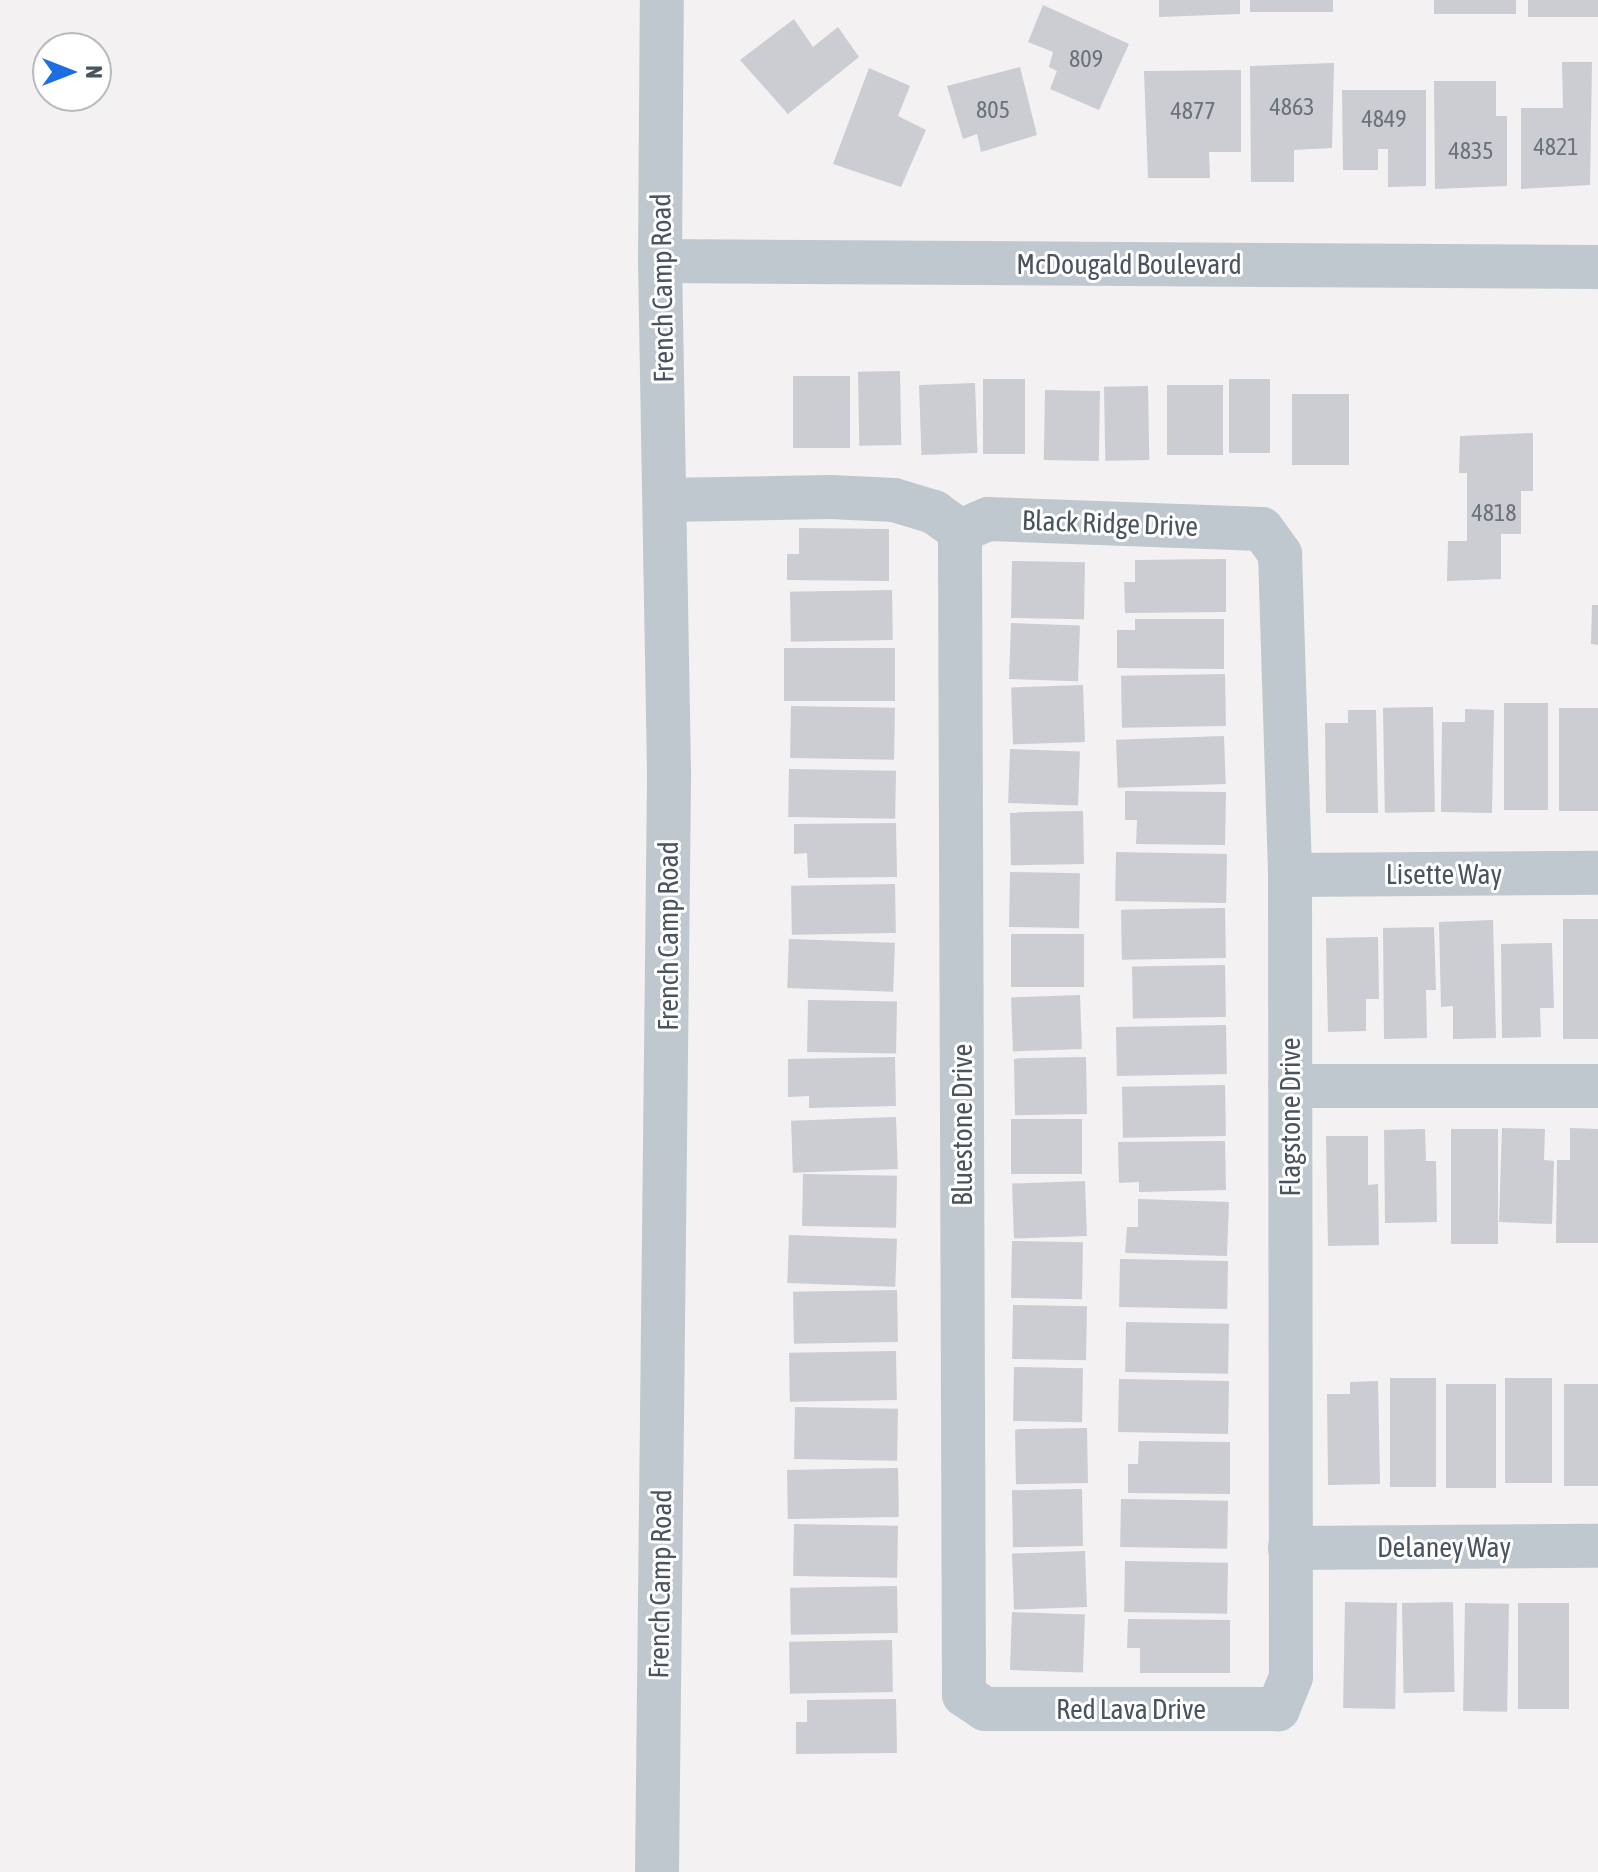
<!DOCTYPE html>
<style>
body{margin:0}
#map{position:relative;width:1598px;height:1872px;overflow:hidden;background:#f3f1f1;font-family:"Asap Condensed",sans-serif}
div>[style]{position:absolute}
.building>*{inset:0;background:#cbcdd3;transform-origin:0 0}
.minor>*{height:44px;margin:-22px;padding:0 22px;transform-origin:22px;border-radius:22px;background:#bfc8cf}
span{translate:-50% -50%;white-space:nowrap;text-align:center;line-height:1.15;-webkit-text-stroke:6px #fff;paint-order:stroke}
.number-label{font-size:24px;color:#6a727b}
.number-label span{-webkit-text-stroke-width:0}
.street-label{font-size:28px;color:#49545e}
.north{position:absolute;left:32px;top:32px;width:80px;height:80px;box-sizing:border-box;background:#fff;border:2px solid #b6bbbf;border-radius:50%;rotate:90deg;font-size:22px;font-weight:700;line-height:32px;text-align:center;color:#49545e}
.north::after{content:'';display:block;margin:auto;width:28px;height:36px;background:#1c6fe2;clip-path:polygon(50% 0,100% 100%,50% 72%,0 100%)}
</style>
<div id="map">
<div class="building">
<i style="clip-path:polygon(1159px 0,1240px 0,1240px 14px,1159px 17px)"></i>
<i style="left:1250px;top:0;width:83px;height:12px"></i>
<i style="left:1434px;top:0;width:82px;height:14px"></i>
<i style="left:1528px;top:0;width:70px;height:17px"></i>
<i style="clip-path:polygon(1043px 5px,1129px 44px,1099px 110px,1050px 89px,1057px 71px,1049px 67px,1053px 52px,1028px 42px)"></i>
<i style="clip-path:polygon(794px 19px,813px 47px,838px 27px,859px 57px,788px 114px,740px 60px)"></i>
<i style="clip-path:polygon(1562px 62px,1592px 62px,1590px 185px,1521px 189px,1521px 108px,1563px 108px)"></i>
<i style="clip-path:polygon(1334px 63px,1332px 148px,1294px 150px,1294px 182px,1251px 182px,1250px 66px)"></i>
<i style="clip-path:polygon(1020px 67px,1037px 135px,981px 152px,977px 134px,963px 139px,947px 86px)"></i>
<i style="clip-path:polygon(869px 68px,910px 86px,898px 116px,926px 130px,901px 187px,833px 164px)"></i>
<i style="clip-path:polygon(1241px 70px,1241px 152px,1209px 152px,1210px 178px,1148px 178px,1144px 71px)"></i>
<i style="clip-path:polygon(1434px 81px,1496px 81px,1496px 116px,1507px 116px,1507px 186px,1435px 189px)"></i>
<i style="clip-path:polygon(1342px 90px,1426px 90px,1426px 186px,1388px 187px,1388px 149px,1378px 149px,1378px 170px,1343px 170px)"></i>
<i style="left:900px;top:371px;width:74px;height:42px;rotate:89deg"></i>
<i style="left:793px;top:376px;width:57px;height:72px"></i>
<i style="left:983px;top:379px;width:42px;height:75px"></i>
<i style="left:1229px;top:379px;width:41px;height:74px"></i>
<i style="left:975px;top:383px;width:70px;height:56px;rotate:88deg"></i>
<i style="left:1223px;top:385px;width:70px;height:56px;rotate:90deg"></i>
<i style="left:1148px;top:386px;width:74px;height:44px;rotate:89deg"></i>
<i style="left:1045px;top:390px;width:55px;height:70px;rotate:1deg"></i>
<i style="left:1292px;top:394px;width:57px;height:71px"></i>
<i style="clip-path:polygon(1533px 433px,1533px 491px,1521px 491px,1521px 534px,1501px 534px,1501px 579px,1447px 581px,1448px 541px,1467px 541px,1467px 473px,1459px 473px,1460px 436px)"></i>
<i style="clip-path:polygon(799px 528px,889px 529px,889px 581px,787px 580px,787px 554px,799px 554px)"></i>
<i style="clip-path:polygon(1226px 559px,1226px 612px,1125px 613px,1124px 582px,1135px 582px,1135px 560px)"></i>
<i style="left:1012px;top:561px;width:73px;height:57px;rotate:1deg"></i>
<i style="left:892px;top:590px;width:50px;height:102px;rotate:89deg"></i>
<i style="clip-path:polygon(1592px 605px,1598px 605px,1598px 645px,1591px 644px)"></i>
<i style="clip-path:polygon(1135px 619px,1224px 619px,1224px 669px,1117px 668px,1117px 630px,1135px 630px)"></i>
<i style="left:1011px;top:623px;width:69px;height:56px;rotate:2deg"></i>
<i style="left:895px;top:648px;width:53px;height:111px;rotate:90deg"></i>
<i style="left:1225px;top:674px;width:52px;height:104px;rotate:89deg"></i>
<i style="left:1083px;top:685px;width:57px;height:72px;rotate:88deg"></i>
<i style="left:1504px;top:703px;width:44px;height:107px"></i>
<i style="left:791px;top:706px;width:104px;height:52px;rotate:1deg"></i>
<i style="left:1433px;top:707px;width:105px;height:50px;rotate:89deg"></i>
<i style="left:1559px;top:708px;width:39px;height:103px"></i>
<i style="clip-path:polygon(1465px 709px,1494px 710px,1492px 813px,1441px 812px,1442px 722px,1465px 722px)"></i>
<i style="clip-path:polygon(1348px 710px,1376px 710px,1378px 813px,1326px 813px,1325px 723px,1348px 723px)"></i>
<i style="left:1224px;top:736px;width:48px;height:108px;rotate:88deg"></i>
<i style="left:1010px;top:749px;width:70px;height:54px;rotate:2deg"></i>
<i style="left:789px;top:769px;width:107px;height:48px;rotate:1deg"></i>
<i style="clip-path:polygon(1125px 791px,1226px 792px,1225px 845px,1136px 844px,1137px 820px,1125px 820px)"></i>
<i style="left:1083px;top:811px;width:53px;height:73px;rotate:89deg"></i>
<i style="clip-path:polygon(896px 823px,897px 877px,808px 878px,807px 853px,794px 854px,794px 824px)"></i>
<i style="left:1116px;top:852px;width:111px;height:49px;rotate:1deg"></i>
<i style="left:1010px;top:872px;width:70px;height:55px;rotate:1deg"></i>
<i style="left:895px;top:884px;width:49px;height:104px;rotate:89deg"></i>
<i style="left:1225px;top:908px;width:50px;height:104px;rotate:89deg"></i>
<i style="left:1563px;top:919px;width:35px;height:120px"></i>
<i style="clip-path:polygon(1493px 920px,1496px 1038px,1453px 1039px,1453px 1006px,1441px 1007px,1439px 922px)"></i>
<i style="clip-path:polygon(1434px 927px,1436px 990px,1426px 990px,1427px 1038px,1384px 1039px,1383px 928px)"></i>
<i style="left:1011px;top:934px;width:73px;height:53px"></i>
<i style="clip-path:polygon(1378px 937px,1379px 999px,1366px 999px,1366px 1031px,1328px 1032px,1326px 938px)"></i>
<i style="left:789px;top:939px;width:106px;height:49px;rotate:2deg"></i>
<i style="clip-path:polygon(1552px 943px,1554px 1008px,1540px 1008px,1541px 1037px,1502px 1038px,1501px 944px)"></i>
<i style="left:1225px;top:965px;width:52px;height:93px;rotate:89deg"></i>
<i style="left:1080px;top:995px;width:54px;height:69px;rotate:88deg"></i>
<i style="left:808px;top:1000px;width:89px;height:52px;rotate:1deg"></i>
<i style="left:1226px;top:1025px;width:49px;height:110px;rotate:89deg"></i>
<i style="clip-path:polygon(895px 1057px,896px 1106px,809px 1108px,809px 1096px,788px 1097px,788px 1059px)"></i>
<i style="left:1086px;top:1057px;width:57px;height:72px;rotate:89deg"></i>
<i style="left:1225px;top:1085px;width:51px;height:103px;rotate:89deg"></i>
<i style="left:896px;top:1117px;width:52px;height:105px;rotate:88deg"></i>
<i style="left:1082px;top:1119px;width:55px;height:71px;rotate:90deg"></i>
<i style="clip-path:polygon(1502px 1128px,1545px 1129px,1544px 1160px,1554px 1161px,1552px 1224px,1499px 1222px)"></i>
<i style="clip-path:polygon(1570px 1128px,1598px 1129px,1598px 1243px,1556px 1243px,1557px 1160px,1570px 1160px)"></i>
<i style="clip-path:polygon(1425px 1129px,1426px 1161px,1436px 1161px,1437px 1222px,1385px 1223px,1384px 1130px)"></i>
<i style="left:1451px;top:1129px;width:47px;height:115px"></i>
<i style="clip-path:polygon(1326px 1136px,1368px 1136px,1368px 1185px,1378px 1184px,1379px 1245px,1328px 1246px)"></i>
<i style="clip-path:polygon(1225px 1141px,1226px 1190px,1139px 1192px,1139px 1182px,1119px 1183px,1118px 1142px)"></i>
<i style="left:803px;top:1174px;width:94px;height:52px;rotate:1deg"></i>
<i style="left:1085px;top:1181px;width:55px;height:73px;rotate:88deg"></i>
<i style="clip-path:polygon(1138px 1199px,1229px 1202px,1227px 1256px,1125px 1253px,1127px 1227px,1138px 1227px)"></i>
<i style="left:789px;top:1235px;width:108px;height:48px;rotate:2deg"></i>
<i style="left:1012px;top:1241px;width:71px;height:57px;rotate:1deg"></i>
<i style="left:1120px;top:1259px;width:108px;height:48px;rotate:1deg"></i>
<i style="left:897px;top:1290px;width:52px;height:104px;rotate:89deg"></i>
<i style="left:1013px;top:1305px;width:74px;height:54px;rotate:1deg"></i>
<i style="left:1126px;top:1322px;width:103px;height:50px;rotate:1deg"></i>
<i style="left:896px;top:1351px;width:49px;height:107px;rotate:89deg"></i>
<i style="left:1014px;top:1367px;width:69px;height:54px;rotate:1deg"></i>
<i style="left:1390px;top:1378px;width:46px;height:109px"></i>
<i style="left:1505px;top:1378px;width:47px;height:105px"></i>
<i style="left:1119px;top:1379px;width:110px;height:53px;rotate:1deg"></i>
<i style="clip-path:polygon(1378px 1381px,1380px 1484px,1328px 1485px,1327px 1394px,1350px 1394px,1350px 1382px)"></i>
<i style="left:1446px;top:1384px;width:50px;height:104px"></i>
<i style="left:1564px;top:1384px;width:34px;height:102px"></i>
<i style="left:795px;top:1407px;width:103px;height:52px;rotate:1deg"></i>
<i style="left:1087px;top:1428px;width:55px;height:72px;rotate:89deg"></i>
<i style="clip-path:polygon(1139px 1441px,1230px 1442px,1230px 1494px,1128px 1493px,1128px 1464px,1138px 1464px)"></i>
<i style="left:898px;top:1468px;width:49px;height:111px;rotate:89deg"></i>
<i style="left:1082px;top:1489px;width:57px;height:70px;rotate:89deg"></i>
<i style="left:1121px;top:1499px;width:107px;height:48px;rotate:1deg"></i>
<i style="left:794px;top:1524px;width:104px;height:52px;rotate:1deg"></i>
<i style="left:1085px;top:1551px;width:56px;height:73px;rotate:88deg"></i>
<i style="left:1125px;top:1561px;width:103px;height:51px;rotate:1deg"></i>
<i style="left:897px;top:1586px;width:47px;height:107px;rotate:89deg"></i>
<i style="left:1345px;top:1602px;width:52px;height:106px;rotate:1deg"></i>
<i style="left:1453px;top:1602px;width:90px;height:51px;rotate:89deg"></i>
<i style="left:1465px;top:1603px;width:44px;height:108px;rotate:1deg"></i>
<i style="left:1518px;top:1603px;width:51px;height:106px"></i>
<i style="left:1012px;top:1612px;width:73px;height:58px;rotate:2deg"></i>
<i style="clip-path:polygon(1128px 1619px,1230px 1620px,1230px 1673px,1140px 1673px,1140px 1648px,1127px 1648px)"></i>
<i style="left:892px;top:1640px;width:52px;height:103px;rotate:89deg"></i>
<i style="clip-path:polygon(896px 1699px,897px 1753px,796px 1754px,796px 1722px,807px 1722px,807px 1700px)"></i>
</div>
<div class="minor">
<i style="left:660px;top:261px;width:938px;rotate:0.37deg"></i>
<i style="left:665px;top:500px;width:166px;rotate:-1deg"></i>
<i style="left:831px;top:497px;width:63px;rotate:2.7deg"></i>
<i style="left:894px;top:500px;width:42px;rotate:16.7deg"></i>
<i style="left:934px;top:512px;width:32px;rotate:36deg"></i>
<i style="left:988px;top:519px;width:274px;rotate:2.1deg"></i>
<i style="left:1262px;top:529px;width:31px;rotate:54deg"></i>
<i style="left:1280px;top:554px;width:321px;rotate:88.2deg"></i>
<i style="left:1290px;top:875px;width:802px;rotate:89.93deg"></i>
<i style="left:1291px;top:1677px;width:35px;rotate:112deg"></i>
<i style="left:1278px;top:1709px;width:293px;rotate:180deg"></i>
<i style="left:985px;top:1709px;width:25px;rotate:-146deg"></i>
<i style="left:964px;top:1695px;width:1164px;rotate:-90.2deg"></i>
<i style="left:960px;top:531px;width:30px;rotate:-23deg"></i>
<i style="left:1290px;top:875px;width:308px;rotate:-0.4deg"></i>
<i style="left:1290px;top:1086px;width:308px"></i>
<i style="left:1290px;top:1548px;width:308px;rotate:-0.4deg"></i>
<i style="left:657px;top:1872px;width:1100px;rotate:-89.37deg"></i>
<i style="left:669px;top:772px;width:511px;rotate:-91.01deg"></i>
<i style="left:660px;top:261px;width:261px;rotate:-89.6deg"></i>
</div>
<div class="number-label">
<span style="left:1086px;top:59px">809</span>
<span style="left:1292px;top:107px">4863</span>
<span style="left:993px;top:110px">805</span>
<span style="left:1193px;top:111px">4877</span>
<span style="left:1384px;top:119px">4849</span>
<span style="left:1556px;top:147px">4821</span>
<span style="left:1471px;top:151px">4835</span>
<span style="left:1494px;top:513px">4818</span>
</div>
<div class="street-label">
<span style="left:1129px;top:264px">McDougald Boulevard</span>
<span style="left:662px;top:288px;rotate:-91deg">French Camp Road</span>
<span style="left:1110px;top:523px;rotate:2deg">Black Ridge Drive</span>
<span style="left:1444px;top:874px">Lisette Way</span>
<span style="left:668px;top:936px;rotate:-90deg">French Camp Road</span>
<span style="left:1290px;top:1117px;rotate:-90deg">Flagstone Drive</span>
<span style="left:962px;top:1125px;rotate:-90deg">Bluestone Drive</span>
<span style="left:1444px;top:1547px">Delaney Way</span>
<span style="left:660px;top:1584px;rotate:-89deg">French Camp Road</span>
<span style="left:1131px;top:1709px">Red Lava Drive</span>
</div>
<div class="north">N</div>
</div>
